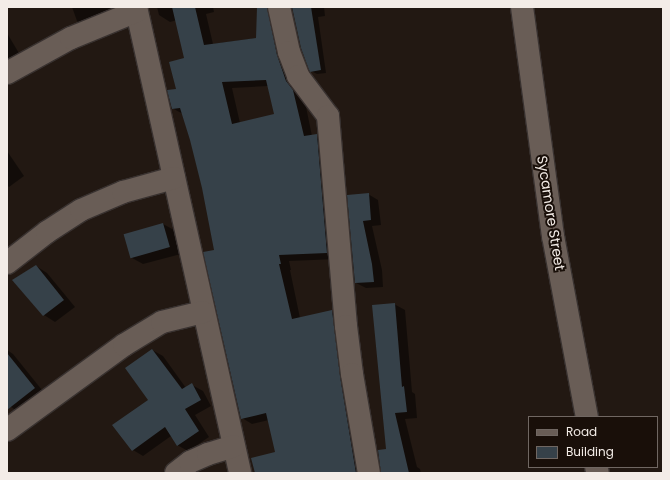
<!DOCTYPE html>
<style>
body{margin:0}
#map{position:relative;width:670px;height:480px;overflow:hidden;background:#221812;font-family:Poppins,sans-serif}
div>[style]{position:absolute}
.shadow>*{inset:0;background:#0007}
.building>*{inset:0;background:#364149;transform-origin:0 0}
.roads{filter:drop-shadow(1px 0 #393230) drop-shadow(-1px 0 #393230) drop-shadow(0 1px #393230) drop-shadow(0 -1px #393230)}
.minor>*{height:22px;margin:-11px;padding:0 11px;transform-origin:11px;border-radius:11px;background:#695d56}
span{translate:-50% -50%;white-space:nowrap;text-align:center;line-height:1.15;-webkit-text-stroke:4px #190f09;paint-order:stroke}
.street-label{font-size:14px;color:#f3ece7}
.frame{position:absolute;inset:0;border:8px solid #f3ece7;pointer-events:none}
.legend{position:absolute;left:528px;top:416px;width:130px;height:52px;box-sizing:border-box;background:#190f09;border:1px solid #706762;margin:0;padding:5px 7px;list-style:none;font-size:12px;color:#f3ece7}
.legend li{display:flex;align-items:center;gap:8px;height:20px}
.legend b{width:20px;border:1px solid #706762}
</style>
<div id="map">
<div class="shadow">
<i style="clip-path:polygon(72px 7px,109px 7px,113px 18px,88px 28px,77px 21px)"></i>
<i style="clip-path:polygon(evenodd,157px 7px,213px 7px,214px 12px,206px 14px,213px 44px,257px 38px,266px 10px,277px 16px,304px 97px,312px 136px,317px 135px,327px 141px,338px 259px,289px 261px,291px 270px,290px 270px,300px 318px,332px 311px,343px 317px,366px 473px,256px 473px,276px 453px,269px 420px,252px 424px,242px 418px,216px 250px,203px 188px,191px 140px,183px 114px,172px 108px,186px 59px,177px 20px,170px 22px,159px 15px,157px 7px,268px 86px,275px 115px,240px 123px,232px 88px,268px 86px)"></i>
<i style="clip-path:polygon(293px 7px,324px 7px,325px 16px,318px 17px,326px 73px,317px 74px,311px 71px)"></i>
<i style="clip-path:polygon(7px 33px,23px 60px,7px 70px)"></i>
<i style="clip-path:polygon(7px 151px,24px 176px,9px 187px,7px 185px)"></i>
<i style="clip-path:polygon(368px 194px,378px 200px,381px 225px,372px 226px,382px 270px,383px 287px,366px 288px,356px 283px,348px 196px)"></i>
<i style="clip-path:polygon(163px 224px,174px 230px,181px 254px,143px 264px,132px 258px)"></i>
<i style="clip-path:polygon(36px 266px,47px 273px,75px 307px,55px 322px,44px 315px,13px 280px)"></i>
<i style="clip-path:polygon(394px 304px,405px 310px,412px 392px,415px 394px,417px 418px,405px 419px,417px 467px,420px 469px,421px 473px,381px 473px,387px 449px)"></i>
<i style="clip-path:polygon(7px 350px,13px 354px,46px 395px,21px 414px,7px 404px)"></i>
<i style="clip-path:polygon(152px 350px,163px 356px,186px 388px,192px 385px,203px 391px,211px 406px,195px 415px,209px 437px,188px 451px,177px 445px,171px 436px,143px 456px,133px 450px,150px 401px)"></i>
</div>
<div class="building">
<i style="clip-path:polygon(evenodd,172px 7px,195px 7px,204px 45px,256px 38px,257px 7px,267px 7px,277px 55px,286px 81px,293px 90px,304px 136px,317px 134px,327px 253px,279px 255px,281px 264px,279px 264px,292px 319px,332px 310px,340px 376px,356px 473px,255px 473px,251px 458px,275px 452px,266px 413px,241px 419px,203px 252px,214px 250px,202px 188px,190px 140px,180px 108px,172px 109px,167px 90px,176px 89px,169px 62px,184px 58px,172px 7px,266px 80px,274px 114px,232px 124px,222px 82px,266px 80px)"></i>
<i style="clip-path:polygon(292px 7px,311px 7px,321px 70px,310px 72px,309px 70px,301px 48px)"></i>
<i style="clip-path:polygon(369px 193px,371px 220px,363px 221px,372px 264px,374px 282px,355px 283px,347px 195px)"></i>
<i style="left:163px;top:223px;width:25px;height:41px;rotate:74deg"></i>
<i style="clip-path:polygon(36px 265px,64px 300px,43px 316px,12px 280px)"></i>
<i style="clip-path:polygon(395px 303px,402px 387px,404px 386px,407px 412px,395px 413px,409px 473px,381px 473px,378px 450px,386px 449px,372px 305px)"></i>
<i style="clip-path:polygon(152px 349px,182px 389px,192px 383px,201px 400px,185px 409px,199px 431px,177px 446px,165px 427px,132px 451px,112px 425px,148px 400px,125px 368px)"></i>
<i style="clip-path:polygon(7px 353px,35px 388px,7px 410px)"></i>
</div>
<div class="roads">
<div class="minor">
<i style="left:136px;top:7px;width:477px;rotate:77.4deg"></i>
<i style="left:279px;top:7px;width:46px;rotate:77.5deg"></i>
<i style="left:289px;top:52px;width:26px;rotate:69deg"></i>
<i style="left:298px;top:76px;width:50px;rotate:53.1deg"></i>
<i style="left:328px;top:116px;width:211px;rotate:85.1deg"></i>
<i style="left:346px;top:326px;width:48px;rotate:82.9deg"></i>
<i style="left:352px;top:374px;width:100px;rotate:80.3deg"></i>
<i style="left:522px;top:7px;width:231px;rotate:82.3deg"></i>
<i style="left:553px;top:236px;width:184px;rotate:79.4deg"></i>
<i style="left:7px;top:73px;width:73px;rotate:-28.7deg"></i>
<i style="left:71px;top:38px;width:71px;rotate:-22.2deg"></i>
<i style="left:7px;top:263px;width:51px;rotate:-37.8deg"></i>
<i style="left:47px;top:232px;width:40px;rotate:-32.9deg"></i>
<i style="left:81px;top:210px;width:46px;rotate:-23.2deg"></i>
<i style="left:123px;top:192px;width:53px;rotate:-15.4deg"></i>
<i style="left:7px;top:430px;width:145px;rotate:-36deg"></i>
<i style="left:124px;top:345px;width:44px;rotate:-31.2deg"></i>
<i style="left:162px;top:322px;width:42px;rotate:-13.7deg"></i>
<i style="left:596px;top:467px;width:6px;rotate:72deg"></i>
<i style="left:176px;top:473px;width:18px;rotate:-38deg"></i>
<i style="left:190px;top:462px;width:20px;rotate:-24deg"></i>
<i style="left:208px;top:454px;width:27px;rotate:-17deg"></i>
</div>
</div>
<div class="street-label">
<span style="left:551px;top:213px;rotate:81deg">Sycamore Street</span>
</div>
<div class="frame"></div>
<ul class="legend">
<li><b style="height:5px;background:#695d56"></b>Road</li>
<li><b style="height:11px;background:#364149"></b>Building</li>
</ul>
</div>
